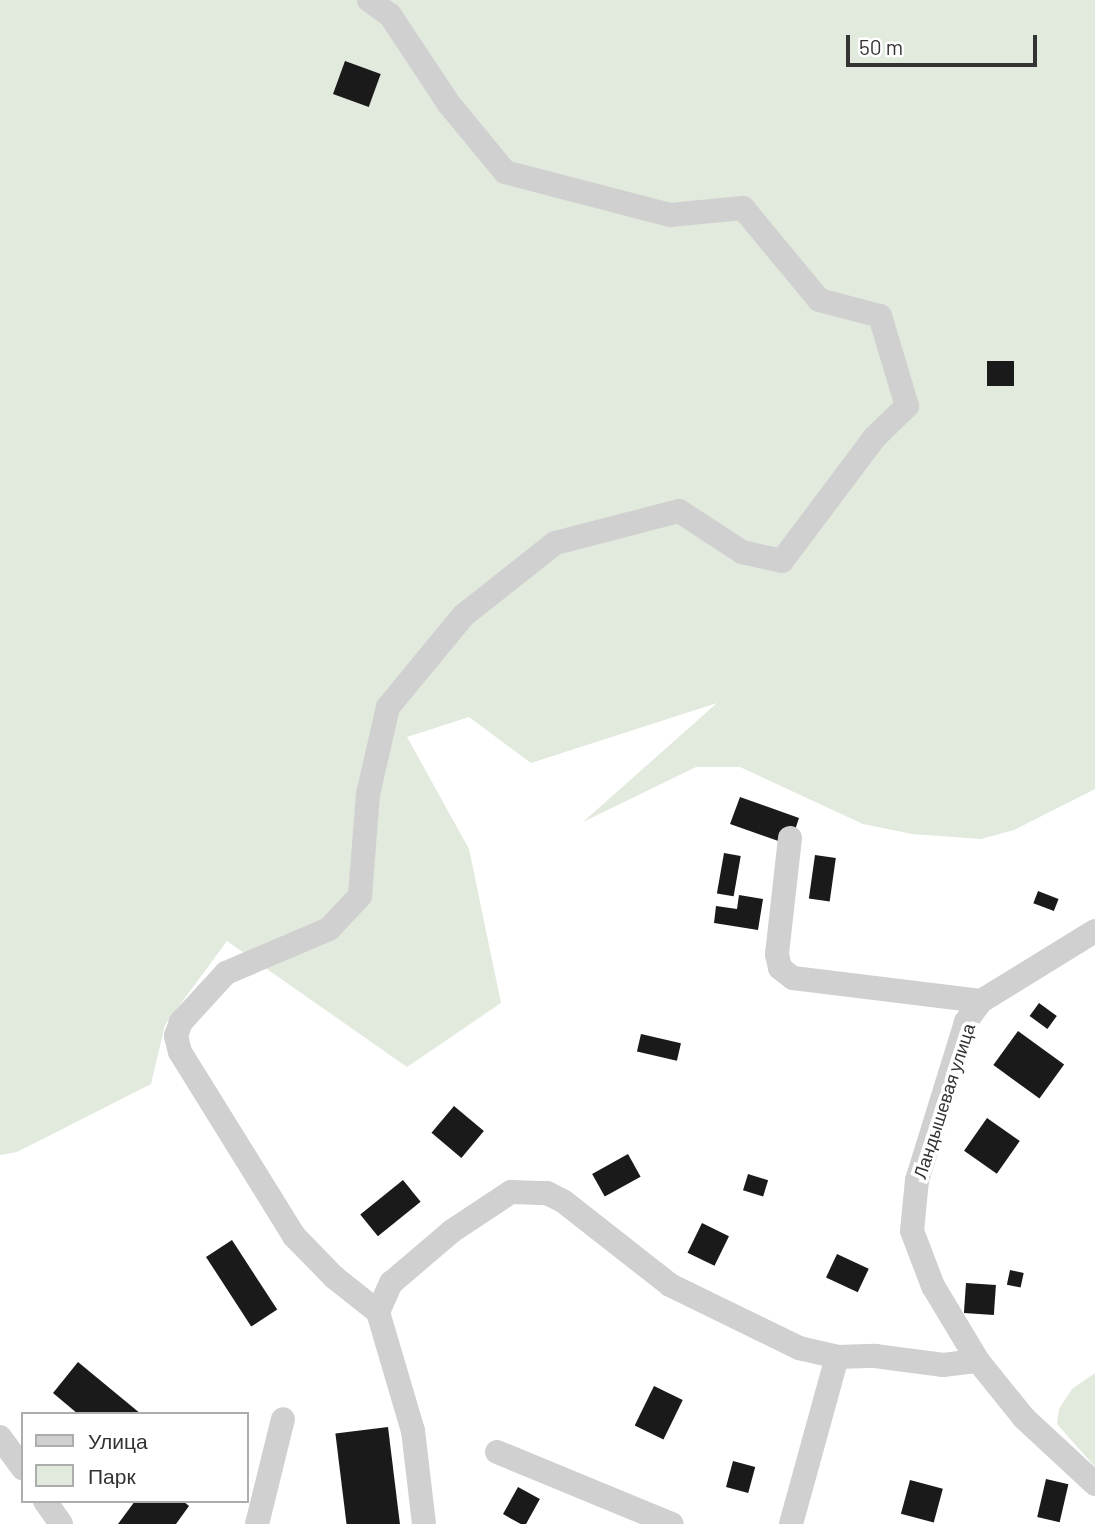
<!DOCTYPE html>
<meta charset="utf-8">
<style>
body{margin:0}
#map{position:relative;width:1095px;height:1524px;overflow:hidden;background:#fff;font-family:Barlow,sans-serif}
div>[style]{position:absolute}
.green>*{inset:0;background:#e2e9dd}
.building>*{inset:0;background:#1a1a1a;transform-origin:0 0}
.minor>*{height:24px;margin:-12px;padding:0 12px;transform-origin:12px;border-radius:12px;background:#d0d0d0}
span{translate:-50% -50%;white-space:nowrap;text-align:center;line-height:1.15;-webkit-text-stroke:7px #fff;paint-order:stroke}
.street-label{font-size:18px;color:#333}
.legend{position:absolute;left:21px;top:1412px;width:228px;height:91px;box-sizing:border-box;background:#fff;border:2px solid #adadad;margin:0;padding:9px 12px;list-style:none;font-size:21px;color:#333}
.legend li{display:flex;align-items:center;gap:14px;height:35px}
.legend b{width:35px;border:2px solid #adadad}
.scale{position:absolute;left:846px;top:35px;width:191px;height:32px;box-sizing:border-box;border:4px solid #333;border-top:0;padding-left:9px;font-size:21px;line-height:24px;white-space:nowrap;color:#333;-webkit-text-stroke:5px #fff;paint-order:stroke}
</style>
<div id="map">
<div class="green">
<i style="clip-path:polygon(0 0,1095px 0,1095px 789px,1014px 830px,981px 839px,912px 834px,863px 824px,740px 767px,696px 767px,583px 822px,717px 703px,531px 763px,469px 717px,407px 737px,469px 849px,501px 1003px,407px 1067px,227px 941px,165px 1025px,151px 1084px,17px 1152px,0 1155px)"></i>
<i style="clip-path:polygon(1095px 1373px,1095px 1467px,1057px 1424px,1059px 1409px,1072px 1389px)"></i>
</div>
<div class="building">
<i style="left:345px;top:61px;width:38px;height:35px;rotate:20deg"></i>
<i style="left:987px;top:361px;width:27px;height:25px"></i>
<i style="clip-path:polygon(740px 797px,799px 818px,795px 830px,784px 843px,730px 824px)"></i>
<i style="left:724px;top:853px;width:17px;height:41px;rotate:10deg"></i>
<i style="left:815px;top:855px;width:21px;height:44px;rotate:8deg"></i>
<i style="left:1038px;top:891px;width:22px;height:13px;rotate:21deg"></i>
<i style="clip-path:polygon(739px 895px,763px 899px,758px 930px,714px 923px,716px 906px,737px 909px)"></i>
<i style="left:1039px;top:1003px;width:22px;height:16px;rotate:36deg"></i>
<i style="left:1018px;top:1031px;width:57px;height:42px;rotate:36deg"></i>
<i style="left:641px;top:1034px;width:41px;height:18px;rotate:13deg"></i>
<i style="left:454px;top:1106px;width:39px;height:35px;rotate:40deg"></i>
<i style="left:987px;top:1118px;width:40px;height:40px;rotate:35deg"></i>
<i style="left:628px;top:1154px;width:26px;height:41px;rotate:61deg"></i>
<i style="left:748px;top:1174px;width:21px;height:17px;rotate:17deg"></i>
<i style="left:403px;top:1180px;width:28px;height:55px;rotate:51deg"></i>
<i style="left:702px;top:1223px;width:30px;height:33px;rotate:26deg"></i>
<i style="left:232px;top:1240px;width:83px;height:31px;rotate:57deg"></i>
<i style="left:837px;top:1254px;width:35px;height:26px;rotate:25deg"></i>
<i style="left:1010px;top:1270px;width:14px;height:15px;rotate:12deg"></i>
<i style="left:966px;top:1283px;width:30px;height:30px;rotate:4deg"></i>
<i style="clip-path:polygon(78px 1362px,141px 1414px,78px 1414px,53px 1393px)"></i>
<i style="left:654px;top:1386px;width:32px;height:44px;rotate:26deg"></i>
<i style="left:388px;top:1427px;width:98px;height:53px;rotate:83deg"></i>
<i style="left:733px;top:1461px;width:23px;height:27px;rotate:15deg"></i>
<i style="left:1046px;top:1479px;width:23px;height:39px;rotate:13deg"></i>
<i style="left:910px;top:1480px;width:34px;height:35px;rotate:15deg"></i>
<i style="left:518px;top:1487px;width:25px;height:31px;rotate:29deg"></i>
<i style="clip-path:polygon(135px 1501px,183px 1501px,189px 1506px,176px 1524px,118px 1524px)"></i>
</div>
<div class="minor">
<i style="left:369px;top:0;width:26px;rotate:36deg"></i>
<i style="left:390px;top:15px;width:107px;rotate:56.5deg"></i>
<i style="left:449px;top:104px;width:88px;rotate:50.5deg"></i>
<i style="left:505px;top:172px;width:171px;rotate:14.6deg"></i>
<i style="left:670px;top:215px;width:73px;rotate:-5.5deg"></i>
<i style="left:743px;top:208px;width:119px;rotate:50.4deg"></i>
<i style="left:819px;top:300px;width:63px;rotate:14.7deg"></i>
<i style="left:880px;top:316px;width:94px;rotate:73.3deg"></i>
<i style="left:907px;top:406px;width:45px;rotate:135.9deg"></i>
<i style="left:875px;top:437px;width:155px;rotate:126.9deg"></i>
<i style="left:782px;top:561px;width:41px;rotate:-167.3deg"></i>
<i style="left:742px;top:552px;width:75px;rotate:-146.9deg"></i>
<i style="left:679px;top:511px;width:128px;rotate:165.5deg"></i>
<i style="left:555px;top:543px;width:117px;rotate:141.6deg"></i>
<i style="left:463px;top:616px;width:118px;rotate:129.5deg"></i>
<i style="left:388px;top:707px;width:89px;rotate:102.9deg"></i>
<i style="left:368px;top:794px;width:102px;rotate:94.5deg"></i>
<i style="left:360px;top:896px;width:45px;rotate:133.2deg"></i>
<i style="left:329px;top:929px;width:112px;rotate:156.9deg"></i>
<i style="left:226px;top:973px;width:67px;rotate:132.6deg"></i>
<i style="left:181px;top:1022px;width:15px;rotate:110deg"></i>
<i style="left:176px;top:1036px;width:16px;rotate:76deg"></i>
<i style="left:180px;top:1052px;width:216px;rotate:58.2deg"></i>
<i style="left:294px;top:1236px;width:57px;rotate:45.7deg"></i>
<i style="left:334px;top:1277px;width:56px;rotate:38.5deg"></i>
<i style="left:790px;top:838px;width:117px;rotate:96.4deg"></i>
<i style="left:777px;top:954px;width:14px;rotate:78deg"></i>
<i style="left:780px;top:968px;width:16px;rotate:38deg"></i>
<i style="left:793px;top:978px;width:189px;rotate:7deg"></i>
<i style="left:1095px;top:931px;width:134px;rotate:148.4deg"></i>
<i style="left:981px;top:1001px;width:26px;rotate:126deg"></i>
<i style="left:966px;top:1022px;width:165px;rotate:107.2deg"></i>
<i style="left:917px;top:1180px;width:51px;rotate:95.6deg"></i>
<i style="left:912px;top:1231px;width:59px;rotate:69.1deg"></i>
<i style="left:933px;top:1286px;width:87px;rotate:59deg"></i>
<i style="left:978px;top:1361px;width:73px;rotate:51.1deg"></i>
<i style="left:1024px;top:1418px;width:97px;rotate:42.9deg"></i>
<i style="left:0;top:1437px;width:39px;rotate:54deg"></i>
<i style="left:497px;top:1452px;width:189px;rotate:22.4deg"></i>
<i style="left:45px;top:1501px;width:28px;rotate:55deg"></i>
<i style="left:257px;top:1524px;width:108px;rotate:-76.1deg"></i>
<i style="left:424px;top:1524px;width:94px;rotate:-96.7deg"></i>
<i style="left:413px;top:1431px;width:124px;rotate:-106.4deg"></i>
<i style="left:378px;top:1312px;width:32px;rotate:-66deg"></i>
<i style="left:391px;top:1283px;width:80px;rotate:-40.4deg"></i>
<i style="left:452px;top:1231px;width:71px;rotate:-33.5deg"></i>
<i style="left:511px;top:1192px;width:36px;rotate:2deg"></i>
<i style="left:547px;top:1193px;width:18px;rotate:27deg"></i>
<i style="left:563px;top:1201px;width:136px;rotate:38.1deg"></i>
<i style="left:670px;top:1285px;width:144px;rotate:26deg"></i>
<i style="left:799px;top:1348px;width:39px;rotate:13deg"></i>
<i style="left:837px;top:1357px;width:38px;rotate:-2deg"></i>
<i style="left:875px;top:1356px;width:69px;rotate:7.5deg"></i>
<i style="left:943px;top:1365px;width:35px;rotate:-7deg"></i>
<i style="left:791px;top:1524px;width:173px;rotate:-74.6deg"></i>
</div>
<div class="street-label">
<span style="left:944px;top:1101px;rotate:-72deg">Ландышевая улица</span>
</div>
<ul class="legend">
<li><b style="height:9px;background:#d0d0d0"></b>Улица</li>
<li><b style="height:19px;background:#e2e9dd"></b>Парк</li>
</ul>
<div class="scale">50 m</div>
</div>
